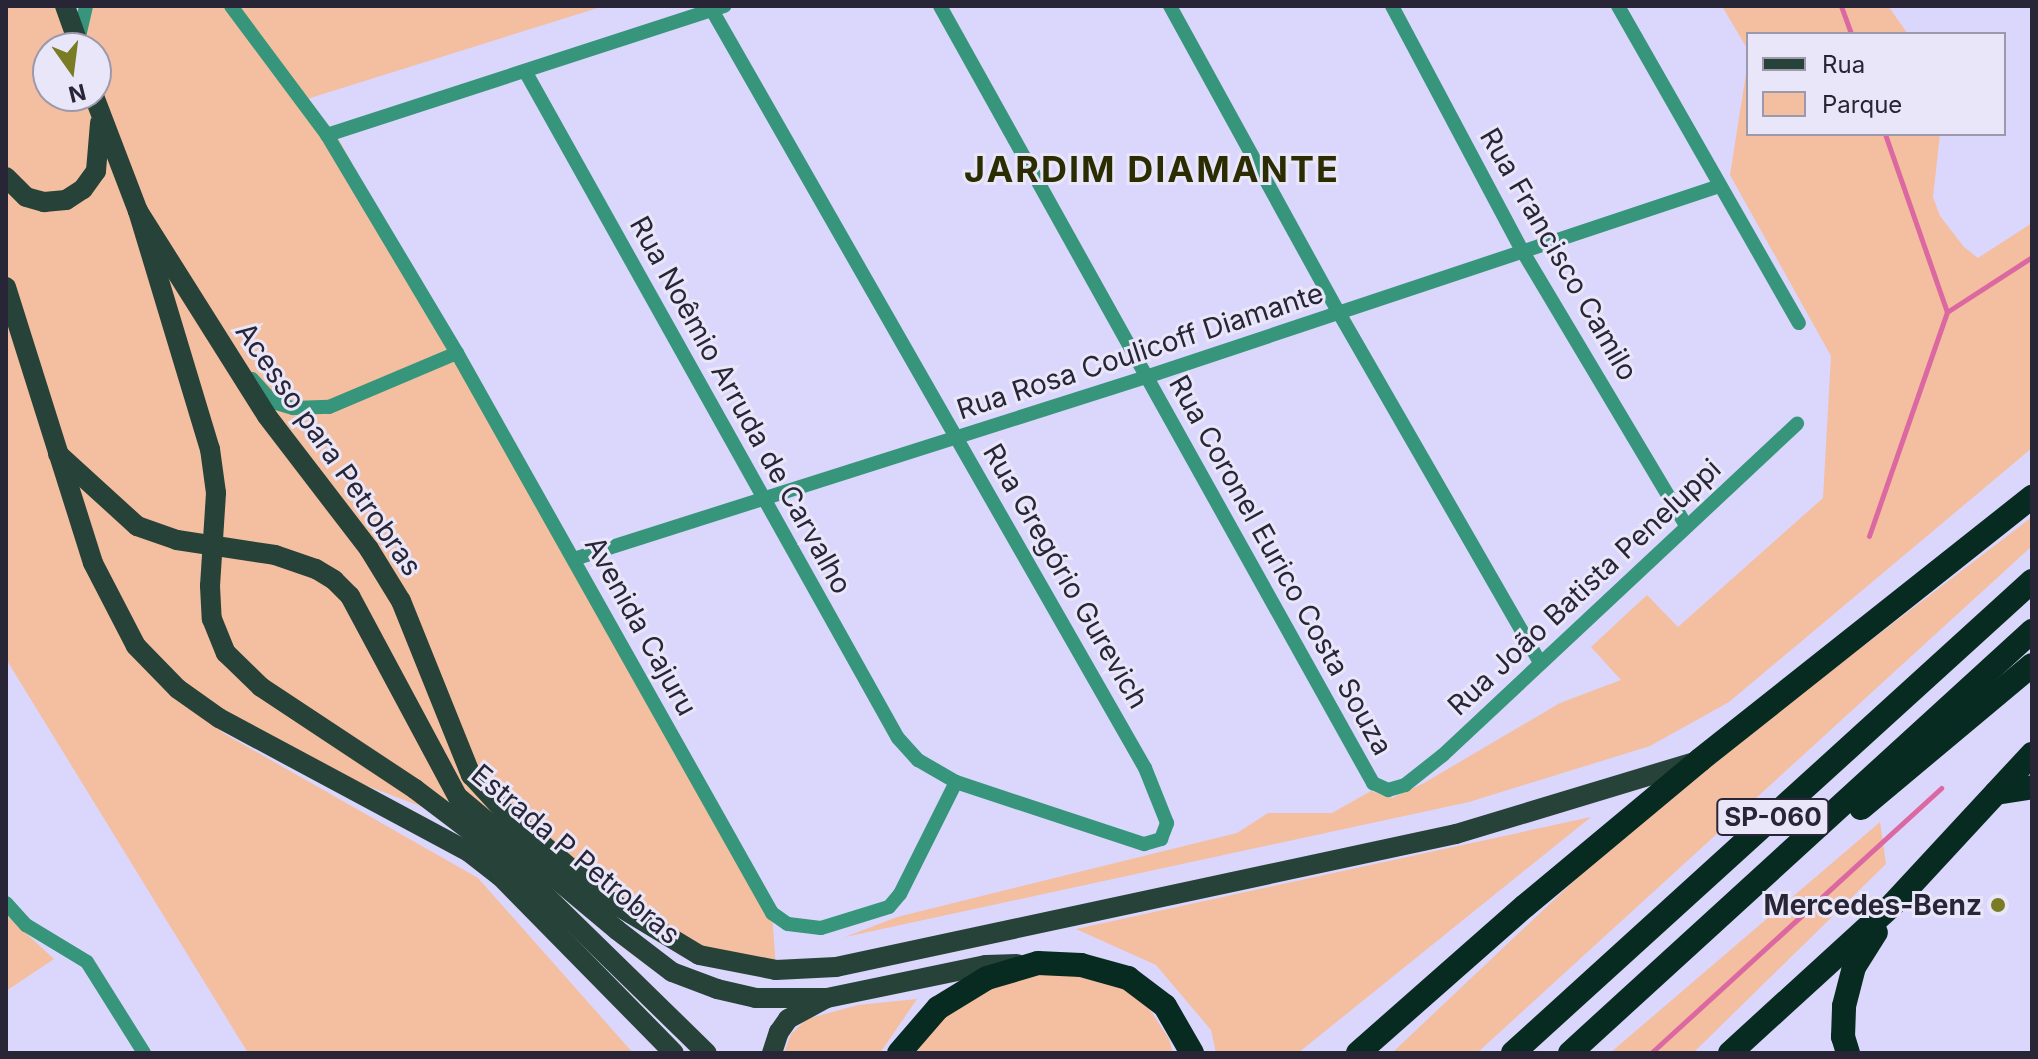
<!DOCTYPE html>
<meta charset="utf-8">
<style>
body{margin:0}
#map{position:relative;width:2038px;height:1059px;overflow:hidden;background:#dbd6fb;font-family:Inter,sans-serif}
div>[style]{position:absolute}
.green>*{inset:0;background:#f4bea0}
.stream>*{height:5px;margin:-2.5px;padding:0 2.5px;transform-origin:2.5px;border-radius:2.5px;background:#dc68a1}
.minor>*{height:14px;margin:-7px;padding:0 7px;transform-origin:7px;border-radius:7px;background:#36957b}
.primary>*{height:20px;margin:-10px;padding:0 10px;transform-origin:10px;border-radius:10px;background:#274239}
.motorway>*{height:24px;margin:-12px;padding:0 12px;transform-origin:12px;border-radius:12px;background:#082b21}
.primary-bridge>*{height:20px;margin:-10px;padding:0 10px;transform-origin:10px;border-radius:10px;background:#274239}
.dots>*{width:22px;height:22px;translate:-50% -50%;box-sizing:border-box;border:4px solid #e8e6f8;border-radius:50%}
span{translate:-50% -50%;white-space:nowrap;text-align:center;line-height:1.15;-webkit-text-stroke:6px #e8e6f8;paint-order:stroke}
.shield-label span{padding:2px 6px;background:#e8e6f8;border:2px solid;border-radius:6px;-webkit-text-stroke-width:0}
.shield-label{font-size:26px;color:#282536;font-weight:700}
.street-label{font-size:28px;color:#282536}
.poi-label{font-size:28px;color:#282536;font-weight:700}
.right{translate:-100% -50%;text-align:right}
.district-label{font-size:36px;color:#2b2c02;font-weight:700;letter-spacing:2px}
.frame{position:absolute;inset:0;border:8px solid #282536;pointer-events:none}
.legend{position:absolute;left:1746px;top:32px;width:260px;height:104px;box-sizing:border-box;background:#e8e6f8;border:2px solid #9b99aa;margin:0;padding:10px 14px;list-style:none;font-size:24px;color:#282536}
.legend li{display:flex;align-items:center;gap:16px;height:40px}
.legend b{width:40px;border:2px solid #9b99aa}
.north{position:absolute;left:32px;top:32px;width:80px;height:80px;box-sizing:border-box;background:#e8e6f8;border:2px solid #9b99aa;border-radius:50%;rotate:166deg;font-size:22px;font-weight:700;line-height:32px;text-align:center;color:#282536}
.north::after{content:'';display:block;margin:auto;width:28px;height:36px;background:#797c25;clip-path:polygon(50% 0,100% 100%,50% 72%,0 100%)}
</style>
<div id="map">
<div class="green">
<i style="clip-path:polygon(evenodd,6px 6px,65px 6px,78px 39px,86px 6px,604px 6px,307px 99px,335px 133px,772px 912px,776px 970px,708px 957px,514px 820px,455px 819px,218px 730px,478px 878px,633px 1053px,248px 1053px,6px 659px,6px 6px,48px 48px,96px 48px,96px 96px,48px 96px,48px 48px)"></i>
<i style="clip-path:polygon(1722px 6px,1888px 6px,1908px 34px,1748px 34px,1748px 50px)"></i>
<i style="clip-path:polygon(1748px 61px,1748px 134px,1940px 134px,1933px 197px,1940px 216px,1964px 247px,1978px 258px,2032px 223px,2032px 448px,1729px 702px,1650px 746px,1469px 802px,845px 937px,897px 917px,1237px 833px,1268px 813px,1332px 813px,1371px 791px,1392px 798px,1424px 783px,1560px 703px,1621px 680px,1591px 647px,1647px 595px,1678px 627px,1823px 498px,1831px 356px,1730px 175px)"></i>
<i style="clip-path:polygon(2032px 517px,2032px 546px,1477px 1053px,1392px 1053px,1650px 809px)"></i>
<i style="clip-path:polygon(1591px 817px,1298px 1053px,1216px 1053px,1211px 1030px,1156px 965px,1076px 929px)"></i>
<i style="clip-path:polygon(1880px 822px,1886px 864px,1693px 1053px,1610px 1053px)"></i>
<i style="clip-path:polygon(6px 915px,54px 959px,6px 991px)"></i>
<i style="clip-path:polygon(1047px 969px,1124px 988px,1147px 1005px,1169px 1039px,1173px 1053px,907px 1053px,956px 1001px)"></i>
<i style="clip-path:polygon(917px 999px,880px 1053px,784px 1053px,791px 1034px,807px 1019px,858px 1005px)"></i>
</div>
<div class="stream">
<i style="left:1841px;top:6px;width:30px;rotate:70deg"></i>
<i style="left:1885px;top:134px;width:188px;rotate:70.8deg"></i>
<i style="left:1869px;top:536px;width:237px;rotate:-70.8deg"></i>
<i style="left:1947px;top:312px;width:101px;rotate:-32.9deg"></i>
<i style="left:1651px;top:1053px;width:393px;rotate:-42.4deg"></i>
</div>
<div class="minor">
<i style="left:231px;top:6px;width:161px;rotate:53.3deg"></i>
<i style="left:327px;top:135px;width:254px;rotate:59.2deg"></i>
<i style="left:457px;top:353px;width:643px;rotate:60.64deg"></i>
<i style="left:772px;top:913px;width:19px;rotate:35deg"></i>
<i style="left:788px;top:924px;width:33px;rotate:7deg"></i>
<i style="left:821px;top:928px;width:71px;rotate:-17.2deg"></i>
<i style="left:889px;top:907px;width:17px;rotate:-50deg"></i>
<i style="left:900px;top:894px;width:125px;rotate:-63.4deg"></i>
<i style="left:940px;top:6px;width:890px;rotate:60.87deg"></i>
<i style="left:1373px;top:783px;width:17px;rotate:25deg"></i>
<i style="left:1388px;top:790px;width:18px;rotate:-16deg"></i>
<i style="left:1405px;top:785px;width:48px;rotate:-38.3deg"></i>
<i style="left:1443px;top:755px;width:485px;rotate:-43.1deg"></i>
<i style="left:1170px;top:6px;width:350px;rotate:61.2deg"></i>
<i style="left:1339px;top:313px;width:404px;rotate:60.1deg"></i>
<i style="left:1392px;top:6px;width:279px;rotate:62deg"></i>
<i style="left:1523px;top:252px;width:318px;rotate:59.2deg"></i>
<i style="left:1618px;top:6px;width:365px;rotate:60.3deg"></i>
<i style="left:78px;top:41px;width:36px;rotate:-77deg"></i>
<i style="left:525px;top:71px;width:764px;rotate:60.79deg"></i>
<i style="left:898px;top:738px;width:30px;rotate:48deg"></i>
<i style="left:918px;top:760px;width:44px;rotate:30.1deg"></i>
<i style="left:956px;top:782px;width:198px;rotate:18.3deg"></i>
<i style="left:1144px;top:844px;width:18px;rotate:-16deg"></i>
<i style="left:1161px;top:839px;width:17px;rotate:-69deg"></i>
<i style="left:1167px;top:823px;width:59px;rotate:-111.8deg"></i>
<i style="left:1145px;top:768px;width:873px;rotate:-119.74deg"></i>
<i style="left:327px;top:135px;width:418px;rotate:-18deg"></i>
<i style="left:252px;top:379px;width:31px;rotate:48deg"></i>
<i style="left:273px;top:402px;width:21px;rotate:17deg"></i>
<i style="left:293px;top:408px;width:36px;rotate:-2deg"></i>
<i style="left:329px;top:407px;width:139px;rotate:-22.9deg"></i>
<i style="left:574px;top:559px;width:600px;rotate:-17.65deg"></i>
<i style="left:1146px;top:377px;width:604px;rotate:-18.43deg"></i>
<i style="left:6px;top:903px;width:30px;rotate:48deg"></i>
<i style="left:26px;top:925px;width:71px;rotate:31.2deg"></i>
<i style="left:87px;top:962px;width:107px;rotate:57.9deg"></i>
</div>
<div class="primary">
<i style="left:65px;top:6px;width:45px;rotate:70.3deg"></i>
<i style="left:94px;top:96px;width:123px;rotate:69.1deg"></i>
<i style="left:138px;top:211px;width:249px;rotate:73.2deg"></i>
<i style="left:210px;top:449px;width:44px;rotate:82.2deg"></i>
<i style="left:6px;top:177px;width:28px;rotate:45deg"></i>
<i style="left:26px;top:197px;width:19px;rotate:16deg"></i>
<i style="left:44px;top:202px;width:22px;rotate:-5deg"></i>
<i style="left:66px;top:200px;width:20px;rotate:-33deg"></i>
<i style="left:83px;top:189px;width:22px;rotate:-54deg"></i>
<i style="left:96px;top:171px;width:48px;rotate:-85.2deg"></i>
<i style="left:138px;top:211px;width:242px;rotate:57.8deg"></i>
<i style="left:267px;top:416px;width:168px;rotate:52.5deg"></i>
<i style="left:369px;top:549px;width:61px;rotate:58.4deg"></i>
<i style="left:401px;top:601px;width:188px;rotate:68.1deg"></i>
<i style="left:471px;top:775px;width:52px;rotate:47.4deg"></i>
<i style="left:506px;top:813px;width:134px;rotate:40.5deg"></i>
<i style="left:608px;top:900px;width:106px;rotate:31.1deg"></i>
<i style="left:699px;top:955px;width:78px;rotate:11deg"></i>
<i style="left:776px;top:970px;width:60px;rotate:-2.9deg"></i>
<i style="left:836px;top:967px;width:634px;rotate:-12.11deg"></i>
<i style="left:1456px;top:834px;width:249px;rotate:-16.8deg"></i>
<i style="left:6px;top:287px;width:289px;rotate:72.5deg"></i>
<i style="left:93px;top:563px;width:93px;rotate:62.6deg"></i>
<i style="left:136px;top:646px;width:60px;rotate:45.7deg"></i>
<i style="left:178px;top:689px;width:50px;rotate:35.3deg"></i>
<i style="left:219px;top:718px;width:284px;rotate:28.2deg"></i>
<i style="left:469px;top:852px;width:39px;rotate:38deg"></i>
<i style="left:500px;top:876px;width:248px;rotate:45.5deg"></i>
<i style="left:58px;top:454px;width:107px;rotate:42.3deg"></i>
<i style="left:137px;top:526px;width:42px;rotate:19.3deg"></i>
<i style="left:177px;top:540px;width:99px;rotate:8.7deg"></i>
<i style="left:275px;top:555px;width:43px;rotate:18.9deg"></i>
<i style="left:316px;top:569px;width:21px;rotate:31deg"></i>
<i style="left:334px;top:580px;width:23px;rotate:45deg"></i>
<i style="left:350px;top:596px;width:228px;rotate:61.8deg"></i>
<i style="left:458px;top:797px;width:207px;rotate:39.9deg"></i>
<i style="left:617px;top:930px;width:69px;rotate:37.4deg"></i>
<i style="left:672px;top:972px;width:48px;rotate:20.7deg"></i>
<i style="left:717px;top:989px;width:39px;rotate:13deg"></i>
<i style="left:755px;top:998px;width:72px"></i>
<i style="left:827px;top:998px;width:162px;rotate:-11.7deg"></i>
<i style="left:986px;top:965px;width:31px;rotate:-2deg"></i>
<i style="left:210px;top:586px;width:33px;rotate:87deg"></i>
<i style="left:212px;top:619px;width:37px;rotate:68deg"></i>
<i style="left:226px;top:653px;width:49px;rotate:44.2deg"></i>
<i style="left:261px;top:687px;width:185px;rotate:33.5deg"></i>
<i style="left:415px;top:789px;width:119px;rotate:37.2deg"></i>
<i style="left:510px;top:861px;width:275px;rotate:44.3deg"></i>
<i style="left:772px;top:1053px;width:22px;rotate:-72deg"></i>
<i style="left:779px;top:1032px;width:16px;rotate:-55deg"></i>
<i style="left:788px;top:1019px;width:42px;rotate:-28.4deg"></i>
</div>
<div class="motorway">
<i style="left:1996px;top:793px;width:36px;rotate:-9deg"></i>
<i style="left:1861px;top:808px;width:223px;rotate:-39.9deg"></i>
<i style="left:899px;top:1053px;width:60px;rotate:-49.1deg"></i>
<i style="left:938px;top:1008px;width:57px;rotate:-31.5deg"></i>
<i style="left:987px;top:978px;width:53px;rotate:-16.4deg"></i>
<i style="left:1038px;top:963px;width:43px;rotate:2.7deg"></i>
<i style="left:1081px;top:965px;width:49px;rotate:15.5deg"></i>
<i style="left:1128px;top:978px;width:46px;rotate:37.1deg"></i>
<i style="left:1165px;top:1006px;width:54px;rotate:60.1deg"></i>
<i style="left:1358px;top:1053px;width:222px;rotate:-41.4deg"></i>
<i style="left:1525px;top:906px;width:228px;rotate:-39.8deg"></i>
<i style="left:1700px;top:760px;width:424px;rotate:-38.4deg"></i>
<i style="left:1513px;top:1053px;width:702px;rotate:-42.28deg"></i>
<i style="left:1570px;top:1053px;width:626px;rotate:-42.41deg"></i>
<i style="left:1730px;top:1053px;width:222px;rotate:-42.4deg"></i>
<i style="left:1894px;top:903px;width:203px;rotate:-47.2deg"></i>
<i style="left:1848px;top:1053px;width:17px;rotate:-107deg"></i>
<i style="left:1843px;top:1037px;width:31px;rotate:-88deg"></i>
<i style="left:1844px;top:1006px;width:40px;rotate:-75.6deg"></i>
<i style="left:1854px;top:967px;width:41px;rotate:-57.8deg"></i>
</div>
<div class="primary-bridge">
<i style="left:210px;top:586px;width:93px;rotate:-86.3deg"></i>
</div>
<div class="dots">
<i style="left:1998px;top:905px;background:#797c25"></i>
</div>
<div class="shield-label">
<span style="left:1773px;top:817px">SP-060</span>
</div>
<div class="street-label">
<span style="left:1559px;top:254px;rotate:60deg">Rua Francisco Camilo</span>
<span style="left:1140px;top:351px;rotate:-18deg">Rua Rosa Coulicoff Diamante</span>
<span style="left:741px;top:405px;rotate:61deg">Rua Noêmio Arruda de Carvalho</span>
<span style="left:329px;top:449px;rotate:55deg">Acesso para Petrobras</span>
<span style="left:1281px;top:565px;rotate:61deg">Rua Coronel Eurico Costa Souza</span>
<span style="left:1066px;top:576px;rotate:60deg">Rua Gregório Gurevich</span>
<span style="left:1584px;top:587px;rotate:-43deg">Rua João Batista Peneluppi</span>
<span style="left:641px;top:626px;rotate:61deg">Avenida Cajuru</span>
<span style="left:576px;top:854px;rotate:40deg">Estrada P Petrobras</span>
</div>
<div class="poi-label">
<span class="right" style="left:1982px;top:905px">Mercedes-Benz</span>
</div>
<div class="district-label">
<span style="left:1152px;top:170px">JARDIM DIAMANTE</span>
</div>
<div class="frame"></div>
<ul class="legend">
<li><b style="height:10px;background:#274239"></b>Rua</li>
<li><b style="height:22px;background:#f4bea0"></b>Parque</li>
</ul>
<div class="north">N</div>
</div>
